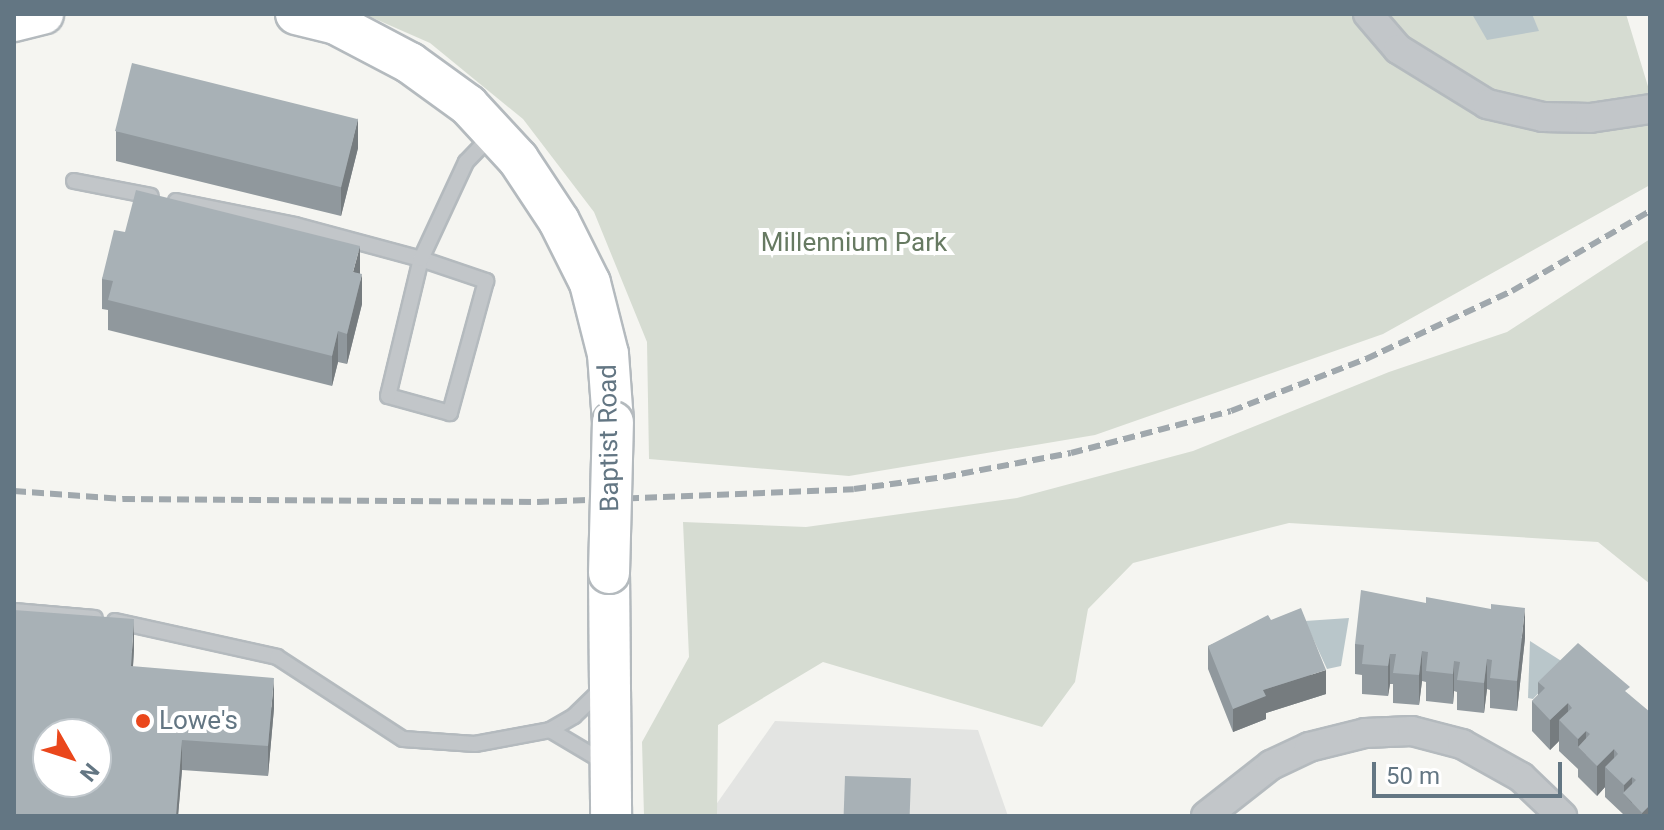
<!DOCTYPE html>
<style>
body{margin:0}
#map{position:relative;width:1664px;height:830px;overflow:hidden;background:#f5f5f1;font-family:Roboto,sans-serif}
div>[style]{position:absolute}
.built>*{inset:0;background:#e3e4e2}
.green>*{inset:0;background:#d6dcd2}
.water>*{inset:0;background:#b9c6ca}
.roads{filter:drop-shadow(2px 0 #b4babe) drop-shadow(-2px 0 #b4babe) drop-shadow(0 2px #b4babe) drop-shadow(0 -2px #b4babe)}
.service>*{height:14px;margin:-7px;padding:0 7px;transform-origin:7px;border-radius:7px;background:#c2c6c9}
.minor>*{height:28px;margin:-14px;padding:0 14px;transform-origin:14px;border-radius:14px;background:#c2c6c9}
.secondary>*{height:40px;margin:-20px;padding:0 20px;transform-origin:20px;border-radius:20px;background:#fff}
.rail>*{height:6px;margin-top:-3px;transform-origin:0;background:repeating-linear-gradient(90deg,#a0a8ad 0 12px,transparent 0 18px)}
.bridges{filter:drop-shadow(2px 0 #b4babe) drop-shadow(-2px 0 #b4babe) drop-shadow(0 2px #b4babe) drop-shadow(0 -2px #b4babe)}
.secondary-bridge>*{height:40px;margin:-20px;padding:0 20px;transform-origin:20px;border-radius:20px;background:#fff}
.wall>*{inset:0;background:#90989d}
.shaded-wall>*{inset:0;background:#767c7f}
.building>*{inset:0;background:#a8b1b6;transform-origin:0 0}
.dots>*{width:22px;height:22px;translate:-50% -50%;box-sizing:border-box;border:4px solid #fff;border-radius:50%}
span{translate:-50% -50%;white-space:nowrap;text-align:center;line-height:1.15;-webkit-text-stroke:8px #fff;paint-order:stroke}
.park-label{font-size:26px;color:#677a62}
.street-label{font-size:26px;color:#637683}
.poi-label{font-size:26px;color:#637683}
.left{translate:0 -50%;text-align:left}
.frame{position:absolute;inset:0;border:16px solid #637683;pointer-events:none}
.north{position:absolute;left:32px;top:718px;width:80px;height:80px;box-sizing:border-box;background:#fff;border:2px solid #c1c8cd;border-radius:50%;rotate:129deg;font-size:22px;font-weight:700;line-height:32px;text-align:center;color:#637683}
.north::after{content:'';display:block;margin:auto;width:28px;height:36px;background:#ea471c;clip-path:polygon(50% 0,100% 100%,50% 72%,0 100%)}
.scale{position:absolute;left:1372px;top:762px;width:190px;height:36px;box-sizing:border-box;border:4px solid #637683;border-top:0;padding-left:10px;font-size:24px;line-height:28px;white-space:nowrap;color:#637683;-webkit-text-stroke:6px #fff;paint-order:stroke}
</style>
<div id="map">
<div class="built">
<i style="clip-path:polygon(775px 721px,978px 730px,1008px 816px,708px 816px)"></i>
</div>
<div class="green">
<i style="clip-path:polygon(364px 14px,1626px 14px,1650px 93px,1650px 185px,1383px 334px,1095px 435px,849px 476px,649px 459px,647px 342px,594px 212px,523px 119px,430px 43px)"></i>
<i style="clip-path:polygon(1650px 239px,1650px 584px,1598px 542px,1289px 523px,1133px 563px,1088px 609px,1075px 682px,1042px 727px,823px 662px,718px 725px,717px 816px,644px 816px,642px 742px,689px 657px,683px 522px,806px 527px,1017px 498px,1193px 451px,1389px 372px,1507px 332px)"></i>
</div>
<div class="water">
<i style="clip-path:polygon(1472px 14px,1532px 14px,1539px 31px,1487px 40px)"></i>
<i style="clip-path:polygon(1349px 618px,1341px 666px,1327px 669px,1305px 621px)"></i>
<i style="clip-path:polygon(1530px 641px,1566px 664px,1533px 699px,1528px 698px)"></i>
</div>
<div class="roads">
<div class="service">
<i style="left:74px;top:181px;width:78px;rotate:11deg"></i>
<i style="left:176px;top:201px;width:121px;rotate:11.4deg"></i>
<i style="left:295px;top:225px;width:131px;rotate:15.1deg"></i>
<i style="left:421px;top:259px;width:69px;rotate:18.7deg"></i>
<i style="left:486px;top:281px;width:137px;rotate:105.3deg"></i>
<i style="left:450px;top:413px;width:64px;rotate:-164.7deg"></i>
<i style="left:388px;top:396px;width:141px;rotate:-76.5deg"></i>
<i style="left:421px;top:259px;width:107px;rotate:-65.1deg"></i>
<i style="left:466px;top:162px;width:37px;rotate:-46deg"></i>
<i style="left:14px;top:611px;width:81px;rotate:4.9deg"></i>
<i style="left:115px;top:621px;width:166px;rotate:12.5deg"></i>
<i style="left:277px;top:657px;width:150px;rotate:33.1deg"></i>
<i style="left:403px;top:739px;width:72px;rotate:4deg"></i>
<i style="left:475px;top:744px;width:76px;rotate:-10.6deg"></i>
<i style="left:550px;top:730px;width:28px;rotate:-30deg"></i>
<i style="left:574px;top:716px;width:39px;rotate:-44deg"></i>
<i style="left:550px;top:730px;width:63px;rotate:30.7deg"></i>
</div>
<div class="minor">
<i style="left:1368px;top:14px;width:46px;rotate:49.4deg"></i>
<i style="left:1398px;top:49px;width:105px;rotate:31.7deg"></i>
<i style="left:1487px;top:104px;width:57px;rotate:13.1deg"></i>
<i style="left:1543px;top:117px;width:47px;rotate:1.2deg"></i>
<i style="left:1590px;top:118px;width:61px;rotate:-8.5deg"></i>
<i style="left:1206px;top:816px;width:83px;rotate:-38.1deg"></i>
<i style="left:1271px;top:765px;width:42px;rotate:-25.3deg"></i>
<i style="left:1309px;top:747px;width:58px;rotate:-14deg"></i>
<i style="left:1365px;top:733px;width:47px;rotate:-2.4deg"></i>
<i style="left:1412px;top:731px;width:52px;rotate:14.6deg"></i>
<i style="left:1462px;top:744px;width:68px;rotate:29.2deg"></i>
<i style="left:1521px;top:777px;width:57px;rotate:43.6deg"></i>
</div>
<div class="secondary">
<i style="left:296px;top:14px;width:41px;rotate:14deg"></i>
<i style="left:336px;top:24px;width:84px;rotate:27.8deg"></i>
<i style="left:410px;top:63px;width:72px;rotate:35.9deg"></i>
<i style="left:468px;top:105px;width:74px;rotate:47.2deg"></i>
<i style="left:518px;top:159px;width:74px;rotate:56.5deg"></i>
<i style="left:559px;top:221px;width:69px;rotate:63.4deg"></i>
<i style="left:590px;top:283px;width:73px;rotate:75.8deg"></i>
<i style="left:608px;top:354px;width:68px;rotate:85.8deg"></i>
<i style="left:14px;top:21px;width:30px;rotate:-14deg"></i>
<i style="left:609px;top:573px;width:243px;rotate:89.5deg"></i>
</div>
</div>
<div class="rail">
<i style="left:14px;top:491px;width:109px;rotate:4.2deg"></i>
<i style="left:123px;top:499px;width:414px;rotate:0.4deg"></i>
<i style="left:537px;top:502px;width:317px;rotate:-2.3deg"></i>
<i style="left:854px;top:489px;width:91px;rotate:-7.6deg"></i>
<i style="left:944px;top:477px;width:129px;rotate:-10.7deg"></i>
<i style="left:1071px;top:453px;width:165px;rotate:-14.7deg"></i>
<i style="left:1231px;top:411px;width:145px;rotate:-21.1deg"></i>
<i style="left:1366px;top:359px;width:161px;rotate:-25deg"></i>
<i style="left:1512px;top:291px;width:160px;rotate:-30.1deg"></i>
</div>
<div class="bridges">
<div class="secondary-bridge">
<i style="left:609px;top:573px;width:151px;rotate:-88.5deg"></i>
</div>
</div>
<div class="wall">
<i style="clip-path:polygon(116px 131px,358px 148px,341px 216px,116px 161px)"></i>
<i style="clip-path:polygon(125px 232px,360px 274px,362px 304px,347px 364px,338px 362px,332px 386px,108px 330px,108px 310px,102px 309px,102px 279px)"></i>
<i style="clip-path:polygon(1271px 620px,1326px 694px,1266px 713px,1266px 719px,1233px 732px,1208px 669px,1208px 646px)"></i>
<i style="clip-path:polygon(1525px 638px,1517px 711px,1490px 708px,1490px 690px,1487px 689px,1484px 713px,1457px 710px,1457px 692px,1454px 691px,1453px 704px,1426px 701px,1426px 682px,1422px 681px,1419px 705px,1393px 703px,1393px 684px,1390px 684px,1388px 696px,1362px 694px,1362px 675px,1355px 674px,1355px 644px)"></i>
<i style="clip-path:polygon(134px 649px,133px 667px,274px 708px,268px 776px,182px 770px,178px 816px,14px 816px)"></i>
<i style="clip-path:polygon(1538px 682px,1630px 695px,1650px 816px,1623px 816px,1623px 814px,1605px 797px,1605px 787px,1597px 796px,1578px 777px,1578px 769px,1559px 751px,1559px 741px,1550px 750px,1532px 731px,1532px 701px,1538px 695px)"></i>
</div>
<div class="shaded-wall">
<i style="clip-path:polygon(358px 118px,358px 148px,341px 216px,341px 186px)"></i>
<i style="clip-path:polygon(360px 246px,360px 276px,353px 272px)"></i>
<i style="clip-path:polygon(362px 274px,362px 304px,347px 364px,347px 334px)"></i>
<i style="clip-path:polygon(338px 331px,338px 362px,332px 386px,332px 356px)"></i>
<i style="clip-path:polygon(1525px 608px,1525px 638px,1517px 711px,1517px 681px)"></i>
<i style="clip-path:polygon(134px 619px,134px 649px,131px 697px,131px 666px)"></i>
<i style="clip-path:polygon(1422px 651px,1422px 681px,1419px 705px,1419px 675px)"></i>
<i style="clip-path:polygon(1390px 654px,1390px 684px,1388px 696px,1388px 666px)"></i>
<i style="clip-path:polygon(1487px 659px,1487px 689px,1484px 713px,1484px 683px)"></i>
<i style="clip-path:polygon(1454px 661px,1454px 691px,1453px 704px,1453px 674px)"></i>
<i style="clip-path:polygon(1326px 670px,1326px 694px,1266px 713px,1266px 719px,1233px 732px,1233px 709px,1263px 690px)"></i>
<i style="clip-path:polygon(274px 678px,274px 708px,268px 776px,268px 746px)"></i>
<i style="clip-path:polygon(1568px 703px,1568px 728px,1559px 720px,1559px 741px,1550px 750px,1550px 720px)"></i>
<i style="clip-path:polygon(1586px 731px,1586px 755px,1578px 747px,1578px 739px)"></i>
<i style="clip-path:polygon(182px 740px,182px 770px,178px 816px,176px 816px)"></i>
<i style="clip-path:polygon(1614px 749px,1614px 775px,1605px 767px,1605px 787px,1597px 796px,1597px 766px)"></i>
<i style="clip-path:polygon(1632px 777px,1632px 803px,1624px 794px,1624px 785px)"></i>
<i style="clip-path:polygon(1650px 805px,1650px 816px,1642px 816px,1642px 813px)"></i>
</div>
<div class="building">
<i style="left:132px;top:63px;width:233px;height:70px;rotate:14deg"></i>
<i style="clip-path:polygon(136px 190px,360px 246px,353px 272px,362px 274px,347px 334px,338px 331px,332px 356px,108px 300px,113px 281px,102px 279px,114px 230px,125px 232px)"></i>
<i style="clip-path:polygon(1361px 590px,1426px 603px,1426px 597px,1491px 609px,1491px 604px,1525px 608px,1517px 681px,1490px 678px,1492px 660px,1487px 659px,1484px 683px,1457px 680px,1460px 662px,1454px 661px,1453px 674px,1426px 671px,1428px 652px,1422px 651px,1419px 675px,1393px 673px,1396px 654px,1390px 654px,1388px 666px,1362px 664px,1364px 645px,1355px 644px)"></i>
<i style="clip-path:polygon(1301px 608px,1326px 670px,1263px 690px,1266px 696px,1233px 709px,1208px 646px,1268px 615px,1271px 620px)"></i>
<i style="clip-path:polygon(evenodd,14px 610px,134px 619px,131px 666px,274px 678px,268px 746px,182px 740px,176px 816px,14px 816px,14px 610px,48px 734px,96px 734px,96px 782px,48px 782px,48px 734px)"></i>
<i style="clip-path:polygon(1578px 643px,1630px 687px,1625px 691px,1650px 712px,1650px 805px,1642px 813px,1623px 793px,1636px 780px,1632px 777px,1624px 785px,1605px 767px,1618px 754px,1614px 749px,1597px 766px,1578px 747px,1590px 734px,1586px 731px,1578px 739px,1559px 720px,1572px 708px,1568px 703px,1550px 720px,1532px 701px,1545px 688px,1538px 682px)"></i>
<i style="left:845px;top:776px;width:66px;height:40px;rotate:2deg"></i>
</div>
<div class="dots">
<i style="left:143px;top:721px;background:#ea471c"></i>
</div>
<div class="park-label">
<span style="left:854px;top:243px">Millennium Park</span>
</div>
<div class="street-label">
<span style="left:609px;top:438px;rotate:-91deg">Baptist Road</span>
</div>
<div class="poi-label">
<span class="left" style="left:159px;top:721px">Lowe's</span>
</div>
<div class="frame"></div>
<div class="north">N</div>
<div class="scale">50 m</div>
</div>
